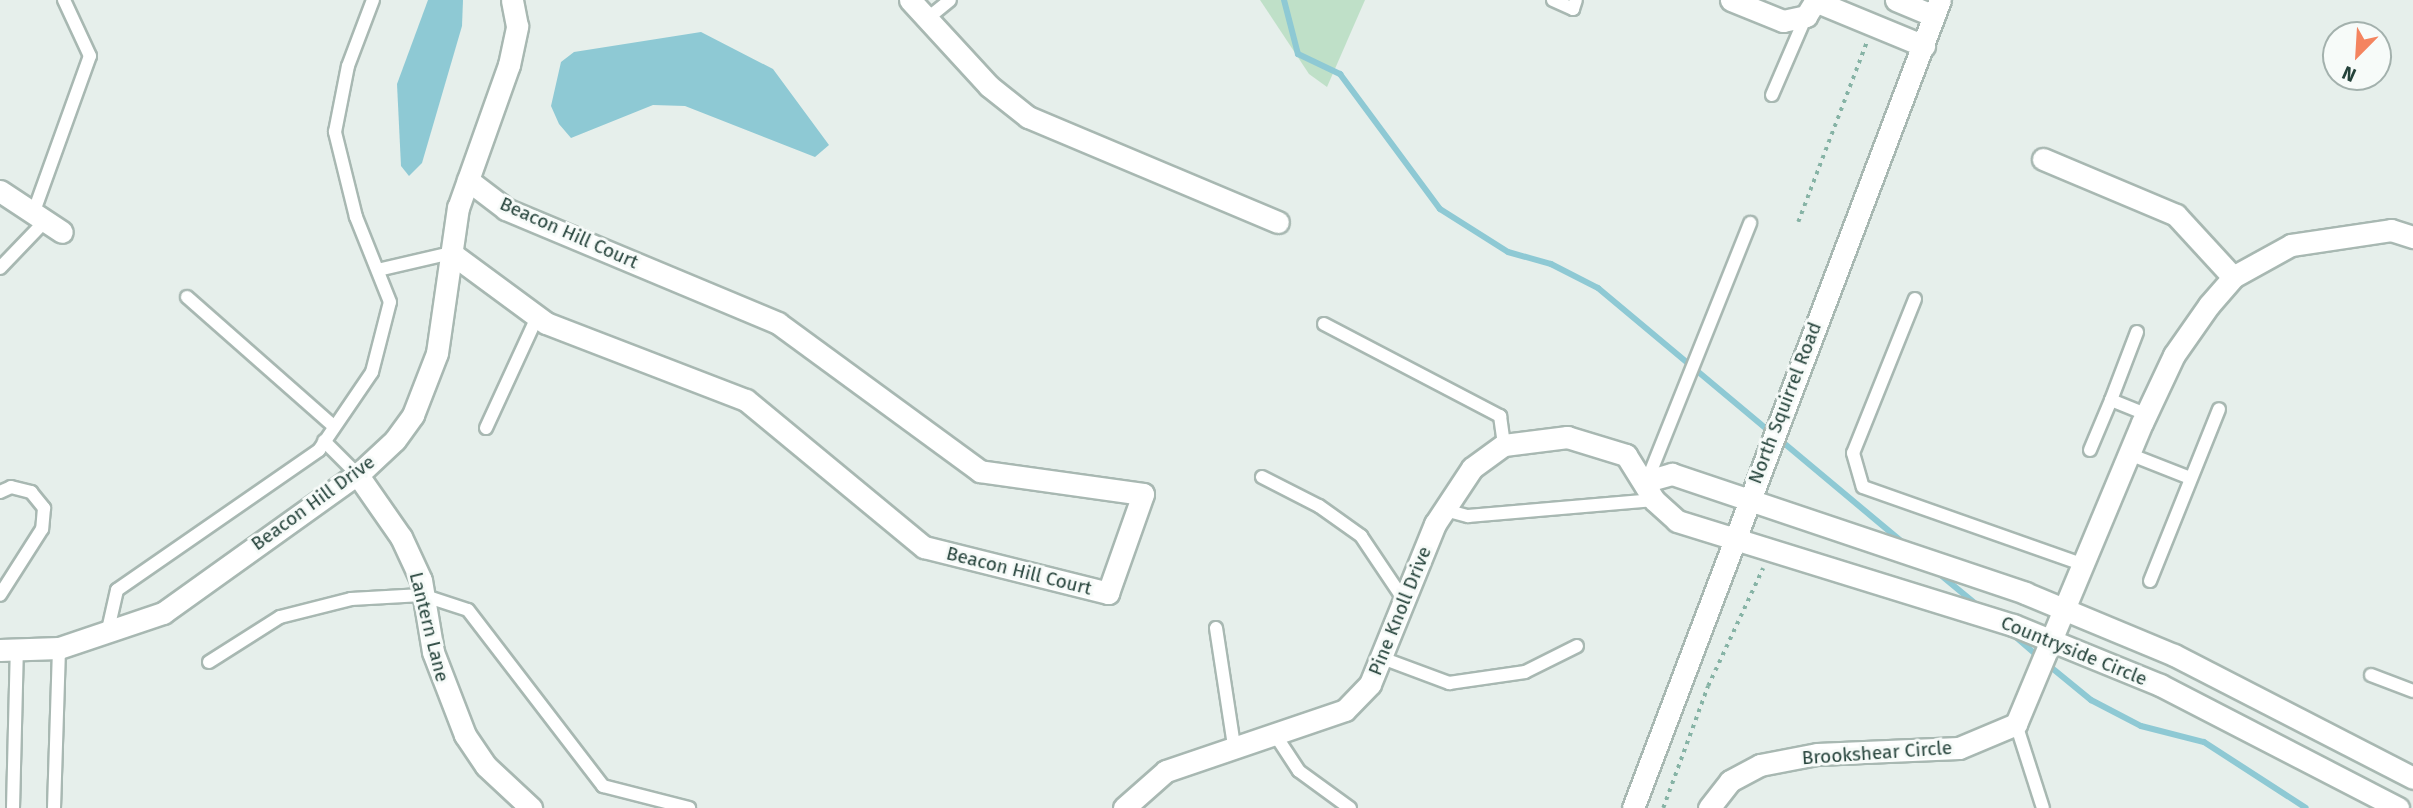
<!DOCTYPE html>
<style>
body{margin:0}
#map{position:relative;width:2413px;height:808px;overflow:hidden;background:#e6efeb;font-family:"Fira Sans",sans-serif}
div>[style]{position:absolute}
.green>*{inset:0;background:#bfe0c8}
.water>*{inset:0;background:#8ec9d4}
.stream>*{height:6px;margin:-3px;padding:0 3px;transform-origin:3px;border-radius:3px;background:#8ec9d4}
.path>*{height:3.5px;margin-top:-1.75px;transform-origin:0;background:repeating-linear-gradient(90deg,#86b3a5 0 3.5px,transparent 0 8.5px)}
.roads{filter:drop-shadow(2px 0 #a8b8b2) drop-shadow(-2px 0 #a8b8b2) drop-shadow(0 2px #a8b8b2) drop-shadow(0 -2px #a8b8b2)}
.service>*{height:12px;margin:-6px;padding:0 6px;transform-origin:6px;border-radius:6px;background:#fff}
.minor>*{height:21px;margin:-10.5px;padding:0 10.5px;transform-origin:10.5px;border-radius:10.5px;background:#fff}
.tertiary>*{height:21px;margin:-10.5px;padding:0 10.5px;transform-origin:10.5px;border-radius:10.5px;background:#fff}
span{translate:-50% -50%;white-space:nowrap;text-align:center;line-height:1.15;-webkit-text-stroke:6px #f7fbf9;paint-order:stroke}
.street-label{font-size:19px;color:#24423a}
.north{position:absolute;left:2322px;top:21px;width:70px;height:70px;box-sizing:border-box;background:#f7fbf9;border:2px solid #a3b1ad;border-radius:50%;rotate:204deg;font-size:19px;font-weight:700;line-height:28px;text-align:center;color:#24423a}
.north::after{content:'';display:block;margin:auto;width:24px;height:32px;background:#f4845f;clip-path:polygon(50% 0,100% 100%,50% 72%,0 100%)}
</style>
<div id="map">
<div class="green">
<i style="clip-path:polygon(1260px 0,1365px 0,1327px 87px,1309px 74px)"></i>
</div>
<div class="water">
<i style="clip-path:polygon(428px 0,463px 0,462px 26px,422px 163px,409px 176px,401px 166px,397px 84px)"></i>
<i style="clip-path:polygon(701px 32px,773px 69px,829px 145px,815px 157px,685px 106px,653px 105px,571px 138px,559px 124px,551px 106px,561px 62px,574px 52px)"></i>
</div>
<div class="stream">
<i style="left:1284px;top:0;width:56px;rotate:75.5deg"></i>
<i style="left:1298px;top:54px;width:47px;rotate:25.5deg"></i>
<i style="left:1340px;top:74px;width:168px;rotate:53.5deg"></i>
<i style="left:1440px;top:209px;width:80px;rotate:32.3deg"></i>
<i style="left:1508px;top:252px;width:45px;rotate:15.6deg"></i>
<i style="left:1551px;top:264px;width:53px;rotate:27.1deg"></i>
<i style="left:1598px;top:288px;width:224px;rotate:39.9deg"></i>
<i style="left:1779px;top:439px;width:160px;rotate:39.9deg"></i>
<i style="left:1937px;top:572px;width:52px;rotate:39.5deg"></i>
<i style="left:2010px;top:632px;width:38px;rotate:41deg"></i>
<i style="left:2047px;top:664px;width:57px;rotate:39.3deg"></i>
<i style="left:2091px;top:700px;width:56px;rotate:27.5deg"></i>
<i style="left:2141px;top:726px;width:65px;rotate:14.3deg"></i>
<i style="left:2204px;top:742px;width:121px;rotate:32.9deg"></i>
</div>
<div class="path">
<i style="left:1798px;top:222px;width:191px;rotate:-69.1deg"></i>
<i style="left:1663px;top:808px;width:130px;rotate:-69.8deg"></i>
<i style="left:1708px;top:686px;width:130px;rotate:-65deg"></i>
</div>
<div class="roads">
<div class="service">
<i style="left:1553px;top:0;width:22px;rotate:24deg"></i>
<i style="left:1573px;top:9px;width:9px;rotate:-72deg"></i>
<i style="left:928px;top:18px;width:28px;rotate:-39deg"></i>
<i style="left:1772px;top:95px;width:86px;rotate:-66.7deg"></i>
<i style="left:33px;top:214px;width:168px;rotate:-70.2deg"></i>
<i style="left:90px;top:56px;width:62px;rotate:-114.9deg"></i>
<i style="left:0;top:268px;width:65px;rotate:-46.2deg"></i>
<i style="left:382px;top:269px;width:71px;rotate:-13.1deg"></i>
<i style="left:187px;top:297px;width:193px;rotate:41.4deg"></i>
<i style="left:1915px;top:299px;width:166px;rotate:111.9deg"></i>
<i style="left:1853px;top:453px;width:35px;rotate:74deg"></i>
<i style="left:1863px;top:487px;width:235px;rotate:19.4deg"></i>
<i style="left:1324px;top:324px;width:199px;rotate:27.6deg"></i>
<i style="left:1500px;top:416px;width:29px;rotate:82deg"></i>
<i style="left:2137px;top:332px;width:73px;rotate:110.9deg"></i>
<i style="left:2111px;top:400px;width:38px;rotate:22deg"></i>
<i style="left:486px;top:428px;width:122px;rotate:-65.3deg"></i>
<i style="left:324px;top:441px;width:47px;rotate:45deg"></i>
<i style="left:2090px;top:450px;width:54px;rotate:-67.2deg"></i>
<i style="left:2129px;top:454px;width:66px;rotate:21.5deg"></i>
<i style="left:1262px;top:477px;width:64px;rotate:27deg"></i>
<i style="left:1319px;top:506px;width:52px;rotate:35.5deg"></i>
<i style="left:1361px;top:536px;width:81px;rotate:56.1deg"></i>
<i style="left:1647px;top:481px;width:278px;rotate:-68.2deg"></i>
<i style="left:0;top:492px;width:12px;rotate:-24deg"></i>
<i style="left:11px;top:487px;width:21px;rotate:14deg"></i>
<i style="left:31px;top:492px;width:21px;rotate:51deg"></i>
<i style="left:44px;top:508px;width:21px;rotate:95deg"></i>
<i style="left:42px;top:529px;width:78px;rotate:122.5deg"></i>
<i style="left:1445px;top:510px;width:24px;rotate:15deg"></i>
<i style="left:1468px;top:516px;width:187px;rotate:-4.9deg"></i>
<i style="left:2150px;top:581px;width:185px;rotate:-68.1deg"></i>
<i style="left:1216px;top:628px;width:119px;rotate:81.3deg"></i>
<i style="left:107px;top:634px;width:45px;rotate:-77.2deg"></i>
<i style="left:117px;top:590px;width:246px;rotate:-34.7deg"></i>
<i style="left:319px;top:450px;width:94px;rotate:-55.8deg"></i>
<i style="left:372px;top:372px;width:72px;rotate:-75.6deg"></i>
<i style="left:390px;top:302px;width:92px;rotate:-111.8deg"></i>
<i style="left:356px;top:217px;width:88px;rotate:-103.9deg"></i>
<i style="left:335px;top:132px;width:67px;rotate:-78.9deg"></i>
<i style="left:348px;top:66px;width:71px;rotate:-69.3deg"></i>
<i style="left:1382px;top:658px;width:72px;rotate:20.5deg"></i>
<i style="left:1449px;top:683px;width:77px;rotate:-8.2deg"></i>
<i style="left:1525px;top:672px;width:58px;rotate:-26.6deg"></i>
<i style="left:209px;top:662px;width:84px;rotate:-32.4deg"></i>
<i style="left:280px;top:617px;width:73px;rotate:-14.2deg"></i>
<i style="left:351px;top:599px;width:71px;rotate:-3.2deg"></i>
<i style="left:422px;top:595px;width:48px;rotate:18.1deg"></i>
<i style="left:468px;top:610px;width:222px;rotate:52.5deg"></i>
<i style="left:603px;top:786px;width:89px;rotate:14.3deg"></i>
<i style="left:2371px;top:675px;width:45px;rotate:20.9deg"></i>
<i style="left:2016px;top:724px;width:88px;rotate:72.2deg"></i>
<i style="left:1274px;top:733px;width:45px;rotate:56.7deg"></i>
<i style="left:1299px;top:771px;width:63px;rotate:36deg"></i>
<i style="left:13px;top:808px;width:159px;rotate:-88.6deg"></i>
<i style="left:54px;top:808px;width:160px;rotate:-88.2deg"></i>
</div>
<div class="minor">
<i style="left:910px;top:0;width:117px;rotate:47.4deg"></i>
<i style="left:989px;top:86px;width:50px;rotate:38.5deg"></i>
<i style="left:1028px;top:117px;width:271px;rotate:22.8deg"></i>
<i style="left:1731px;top:0;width:56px;rotate:22deg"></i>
<i style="left:1783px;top:21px;width:24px;rotate:-12deg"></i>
<i style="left:1806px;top:16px;width:19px;rotate:-58deg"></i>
<i style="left:1896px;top:0;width:41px;rotate:22.8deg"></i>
<i style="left:1815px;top:1px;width:118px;rotate:22.4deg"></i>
<i style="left:2043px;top:159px;width:144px;rotate:22.8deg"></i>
<i style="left:2176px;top:215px;width:84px;rotate:47.4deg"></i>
<i style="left:0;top:191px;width:74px;rotate:33.5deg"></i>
<i style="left:451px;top:253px;width:118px;rotate:36.4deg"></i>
<i style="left:546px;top:323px;width:214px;rotate:21.1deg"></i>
<i style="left:746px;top:400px;width:231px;rotate:39.6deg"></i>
<i style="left:924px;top:547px;width:190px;rotate:14deg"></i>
<i style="left:1108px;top:593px;width:105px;rotate:-70.5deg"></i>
<i style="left:1143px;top:494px;width:165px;rotate:-172deg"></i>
<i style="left:980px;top:471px;width:250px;rotate:-143.8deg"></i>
<i style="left:778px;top:323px;width:295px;rotate:-157.3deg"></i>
<i style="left:506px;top:209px;width:48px;rotate:-142.7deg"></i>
<i style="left:357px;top:474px;width:77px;rotate:55.1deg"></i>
<i style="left:401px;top:537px;width:47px;rotate:65.1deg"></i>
<i style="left:421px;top:580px;width:73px;rotate:80.5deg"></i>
<i style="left:433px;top:652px;width:89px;rotate:68.9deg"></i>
<i style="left:465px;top:735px;width:37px;rotate:56deg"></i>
<i style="left:486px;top:766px;width:62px;rotate:43deg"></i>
<i style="left:1647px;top:481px;width:26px;rotate:-16deg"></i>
<i style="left:1672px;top:474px;width:373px;rotate:18.6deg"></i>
<i style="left:2025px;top:593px;width:161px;rotate:22.6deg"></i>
<i style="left:2174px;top:655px;width:269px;rotate:27.2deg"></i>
<i style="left:0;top:650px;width:59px;rotate:-1.9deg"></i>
<i style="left:59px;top:648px;width:110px;rotate:-18.6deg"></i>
<i style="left:163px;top:613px;width:247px;rotate:-35.6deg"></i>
<i style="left:364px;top:469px;width:42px;rotate:-43.1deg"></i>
<i style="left:395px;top:440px;width:31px;rotate:-54deg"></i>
<i style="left:413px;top:415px;width:66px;rotate:-68.8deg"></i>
<i style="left:437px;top:353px;width:147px;rotate:-81.8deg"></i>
<i style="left:458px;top:208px;width:152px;rotate:-70.4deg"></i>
<i style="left:509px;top:65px;width:40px;rotate:-78deg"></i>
<i style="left:517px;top:26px;width:26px;rotate:-101deg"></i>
<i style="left:1124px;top:808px;width:56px;rotate:-41.4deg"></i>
<i style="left:1166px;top:771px;width:189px;rotate:-18.8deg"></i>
<i style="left:1345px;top:710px;width:36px;rotate:-46deg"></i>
<i style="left:1370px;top:684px;width:173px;rotate:-67.9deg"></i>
<i style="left:1435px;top:524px;width:67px;rotate:-56.5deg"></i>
<i style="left:1472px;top:468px;width:39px;rotate:-36deg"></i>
<i style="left:1504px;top:445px;width:64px;rotate:-7.2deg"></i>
<i style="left:1567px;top:437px;width:62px;rotate:17deg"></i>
<i style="left:1626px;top:455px;width:53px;rotate:58.1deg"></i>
<i style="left:1654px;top:500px;width:31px;rotate:42deg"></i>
<i style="left:1677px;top:521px;width:352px;rotate:17.2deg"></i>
<i style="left:2013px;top:625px;width:159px;rotate:22.2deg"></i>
<i style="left:2160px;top:685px;width:268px;rotate:27.3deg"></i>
<i style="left:1709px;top:808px;width:34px;rotate:-52deg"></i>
<i style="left:1730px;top:781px;width:34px;rotate:-28deg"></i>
<i style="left:1760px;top:765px;width:58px;rotate:-10.9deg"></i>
<i style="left:1817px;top:754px;width:142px;rotate:-2.4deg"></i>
<i style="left:1959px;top:748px;width:62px;rotate:-22.8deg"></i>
<i style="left:2016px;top:724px;width:326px;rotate:-67.3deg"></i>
<i style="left:2142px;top:423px;width:75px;rotate:-64.8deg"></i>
<i style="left:2174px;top:355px;width:61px;rotate:-55deg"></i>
<i style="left:2209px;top:305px;width:37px;rotate:-49deg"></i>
<i style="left:2233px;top:277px;width:66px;rotate:-28.9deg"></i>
<i style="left:2291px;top:245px;width:101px;rotate:-8.5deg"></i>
<i style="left:2391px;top:230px;width:23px;rotate:18deg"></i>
</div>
<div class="tertiary">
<i style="left:1633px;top:808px;width:864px;rotate:-69.2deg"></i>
</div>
</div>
<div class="street-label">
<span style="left:569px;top:233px;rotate:24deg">Beacon Hill Court</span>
<span style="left:1785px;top:403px;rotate:-69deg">North Squirrel Road</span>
<span style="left:313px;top:503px;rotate:-36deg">Beacon Hill Drive</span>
<span style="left:1019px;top:571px;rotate:14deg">Beacon Hill Court</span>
<span style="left:1400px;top:611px;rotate:-68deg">Pine Knoll Drive</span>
<span style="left:429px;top:627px;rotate:76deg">Lantern Lane</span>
<span style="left:2074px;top:651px;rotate:22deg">Countryside Circle</span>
<span style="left:1877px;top:753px;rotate:-4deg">Brookshear Circle</span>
</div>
<div class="north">N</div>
</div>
